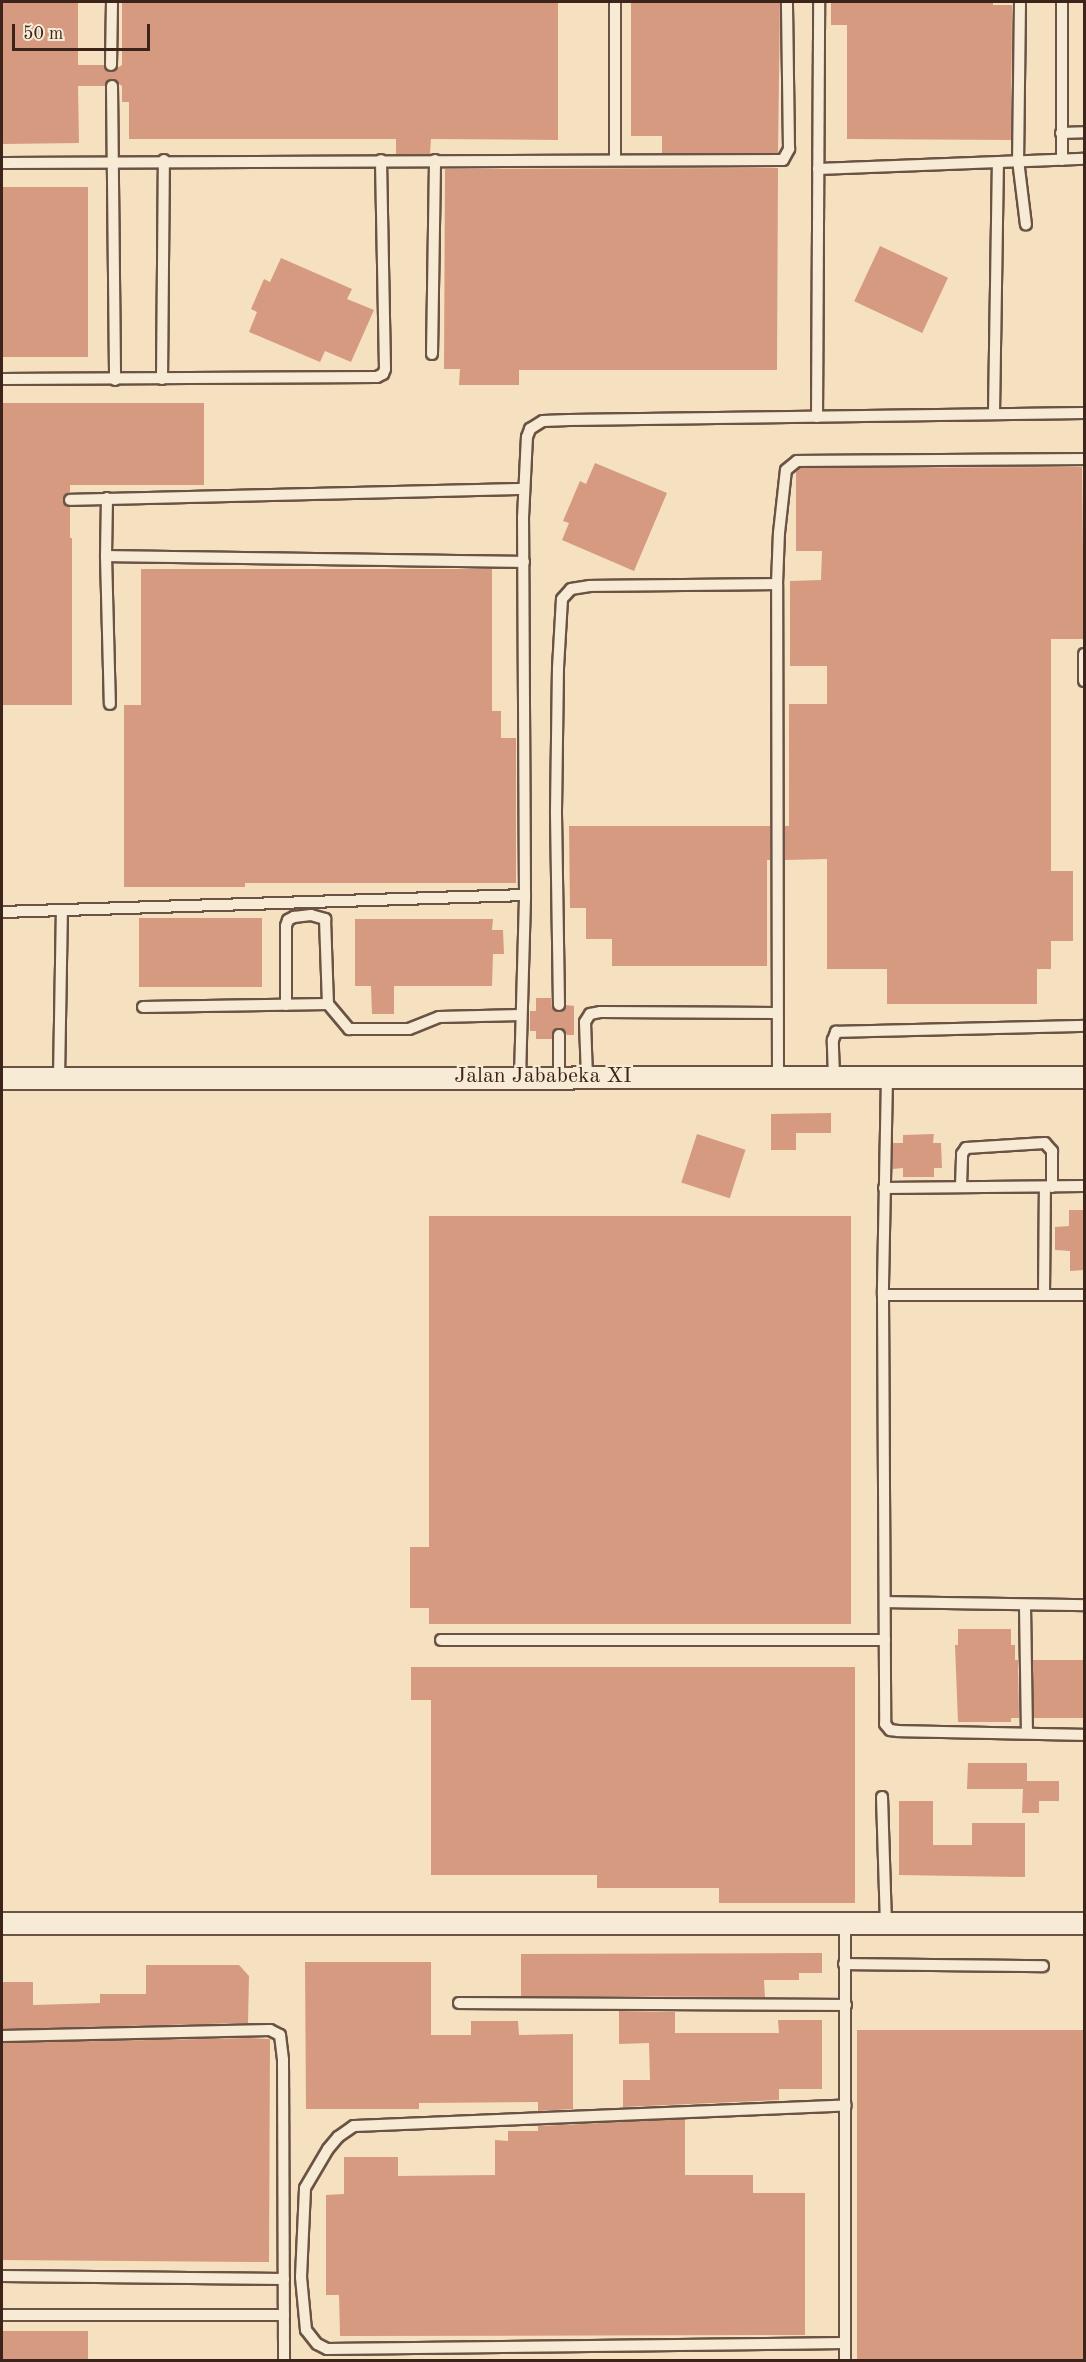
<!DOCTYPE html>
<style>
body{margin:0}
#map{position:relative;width:1086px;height:2362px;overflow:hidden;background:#f5e0c0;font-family:"Old Standard TT",serif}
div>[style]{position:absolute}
.building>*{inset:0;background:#d69a81;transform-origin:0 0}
.roads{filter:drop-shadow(2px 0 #6a5344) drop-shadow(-2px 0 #6a5344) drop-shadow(0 2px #6a5344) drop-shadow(0 -2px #6a5344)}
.lane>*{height:10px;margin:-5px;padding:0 5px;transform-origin:5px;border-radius:5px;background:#f8ebd6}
.street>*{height:21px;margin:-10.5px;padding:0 10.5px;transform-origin:10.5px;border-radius:10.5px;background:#f8ebd6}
span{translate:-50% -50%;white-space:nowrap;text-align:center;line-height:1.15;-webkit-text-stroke:4.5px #f8ebd6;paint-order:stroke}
.street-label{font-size:22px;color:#3c241b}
.frame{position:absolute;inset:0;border:3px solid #3c241b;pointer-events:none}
.scale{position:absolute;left:12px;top:24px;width:138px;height:27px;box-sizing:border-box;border:3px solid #3c241b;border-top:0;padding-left:8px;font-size:18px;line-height:21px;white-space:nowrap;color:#3c241b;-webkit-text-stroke:4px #f8ebd6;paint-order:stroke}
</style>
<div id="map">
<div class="building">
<i style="clip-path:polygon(2px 2px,78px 2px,78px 65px,104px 65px,107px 71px,111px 72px,122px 65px,122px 2px,558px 2px,558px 140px,431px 139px,430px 154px,396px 154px,396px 139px,129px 139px,129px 102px,122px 102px,122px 86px,112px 79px,108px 80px,105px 86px,78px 86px,79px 143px,2px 144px)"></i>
<i style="clip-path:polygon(631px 2px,780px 2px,778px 153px,662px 153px,662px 136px,631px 136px)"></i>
<i style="clip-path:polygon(831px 2px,993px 2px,993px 5px,1012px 5px,1011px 140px,847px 139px,847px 25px,831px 25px)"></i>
<i style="clip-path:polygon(778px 168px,777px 370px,519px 370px,519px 385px,459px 385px,460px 369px,444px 369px,445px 169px)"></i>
<i style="left:88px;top:187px;width:170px;height:86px;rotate:90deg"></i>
<i style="left:880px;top:246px;width:75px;height:61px;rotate:25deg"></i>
<i style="clip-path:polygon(281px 258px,352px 289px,347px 299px,374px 310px,351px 362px,325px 351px,320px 362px,249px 332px,257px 312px,251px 309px,264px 279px,270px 282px)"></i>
<i style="clip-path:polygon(2px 403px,204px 403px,204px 485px,70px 485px,70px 492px,63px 497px,64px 504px,70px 507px,70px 538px,72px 538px,72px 705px,2px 705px)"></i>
<i style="clip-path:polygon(595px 463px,667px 493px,634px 571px,562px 540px,569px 523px,563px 521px,580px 481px,586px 484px)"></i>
<i style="clip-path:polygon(1082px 467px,1084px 639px,1051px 639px,1051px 871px,1073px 871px,1073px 941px,1051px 941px,1051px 969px,1037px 969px,1037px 1004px,887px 1004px,887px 969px,827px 969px,827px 859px,785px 860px,785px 826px,789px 826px,789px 704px,827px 704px,827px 666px,790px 666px,790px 581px,821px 580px,822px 551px,796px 551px,796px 472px,800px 468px)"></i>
<i style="clip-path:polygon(141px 569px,492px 569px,492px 711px,501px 711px,501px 738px,516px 738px,516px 883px,245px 883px,245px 887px,124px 887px,124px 705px,141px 705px)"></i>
<i style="clip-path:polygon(569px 826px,770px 826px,770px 860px,767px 860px,767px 966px,612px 966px,612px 939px,586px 939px,586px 908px,570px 908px)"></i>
<i style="left:139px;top:918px;width:123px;height:69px"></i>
<i style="clip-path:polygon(355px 919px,493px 919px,492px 930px,503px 930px,504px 954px,493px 954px,492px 986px,394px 986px,394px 1014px,372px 1014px,371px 986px,355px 986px)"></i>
<i style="clip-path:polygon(536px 998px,551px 998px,552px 1008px,559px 1012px,563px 1011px,566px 1005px,574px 1006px,574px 1035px,567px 1035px,563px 1029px,558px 1028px,553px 1031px,552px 1039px,536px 1039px,536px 1031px,530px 1031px,530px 1011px,536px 1011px)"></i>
<i style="clip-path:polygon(831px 1113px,831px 1133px,796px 1133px,796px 1150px,771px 1150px,771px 1114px)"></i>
<i style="left:697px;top:1134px;width:51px;height:51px;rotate:18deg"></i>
<i style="clip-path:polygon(934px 1134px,933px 1143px,941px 1143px,942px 1168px,934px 1168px,934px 1177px,903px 1177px,903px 1168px,893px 1169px,893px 1143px,903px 1143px,903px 1135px)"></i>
<i style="clip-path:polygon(1069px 1210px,1084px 1210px,1084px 1270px,1070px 1271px,1070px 1251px,1055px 1250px,1055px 1227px,1069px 1226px)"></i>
<i style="clip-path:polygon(429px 1216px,851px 1216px,851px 1624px,429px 1624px,429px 1608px,410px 1608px,410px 1547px,429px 1547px)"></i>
<i style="clip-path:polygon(958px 1629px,1011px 1629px,1011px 1645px,1015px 1645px,1015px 1660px,1018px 1660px,1019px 1718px,1011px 1718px,1011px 1722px,958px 1722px,955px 1645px,958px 1645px)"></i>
<i style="left:1033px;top:1660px;width:51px;height:58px"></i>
<i style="clip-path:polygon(411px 1667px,855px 1667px,855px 1903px,719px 1903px,719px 1888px,597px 1888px,597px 1875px,431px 1875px,431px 1700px,411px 1700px)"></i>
<i style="clip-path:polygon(968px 1763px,1027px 1763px,1027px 1781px,1059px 1781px,1059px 1801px,1039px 1801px,1039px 1813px,1022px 1813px,1023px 1789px,967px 1789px)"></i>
<i style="clip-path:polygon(899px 1801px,933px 1801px,933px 1845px,972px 1845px,972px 1823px,1025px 1823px,1025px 1877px,899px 1875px)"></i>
<i style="clip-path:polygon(822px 1953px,822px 1973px,799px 1973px,799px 1980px,764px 1980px,765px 1997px,521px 1996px,521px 1954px)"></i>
<i style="clip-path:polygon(305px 1962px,431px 1962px,431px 2035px,471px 2035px,471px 2021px,518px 2021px,519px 2035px,573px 2034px,573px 2109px,538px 2111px,538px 2102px,419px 2103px,419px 2109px,306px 2109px)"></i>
<i style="clip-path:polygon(146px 1965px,239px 1965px,249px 1976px,248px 2023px,2px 2029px,2px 1982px,33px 1982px,33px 2005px,100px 2003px,100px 1994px,146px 1994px)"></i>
<i style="clip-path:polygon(619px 2011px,675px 2012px,675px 2033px,779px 2033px,778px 2020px,822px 2020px,822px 2089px,779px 2089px,779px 2100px,623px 2107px,623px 2080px,650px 2080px,649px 2043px,619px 2044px)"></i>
<i style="left:857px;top:2030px;width:227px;height:331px"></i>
<i style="clip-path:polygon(248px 2038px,270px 2039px,269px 2262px,2px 2260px,2px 2043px)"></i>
<i style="clip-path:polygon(685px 2119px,685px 2175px,753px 2175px,753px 2193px,805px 2193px,805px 2335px,340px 2336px,339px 2295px,326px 2295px,326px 2195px,344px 2194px,344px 2157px,398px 2157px,398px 2176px,495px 2175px,495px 2140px,508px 2141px,508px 2131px,538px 2131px,538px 2126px)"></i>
<i style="left:88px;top:2331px;width:30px;height:86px;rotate:90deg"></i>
</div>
<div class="roads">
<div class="lane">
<i style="left:615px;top:2px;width:158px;rotate:90deg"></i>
<i style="left:1020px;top:2px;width:158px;rotate:90.7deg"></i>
<i style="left:1018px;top:160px;width:65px;rotate:83deg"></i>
<i style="left:111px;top:65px;width:63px;rotate:-89.1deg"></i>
<i style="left:112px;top:86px;width:294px;rotate:89.4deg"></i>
<i style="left:1061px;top:133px;width:23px;rotate:-2deg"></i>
<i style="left:1062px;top:160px;width:158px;rotate:-90deg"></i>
<i style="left:2px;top:163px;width:781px;rotate:-0.22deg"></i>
<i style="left:783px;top:160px;width:13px;rotate:-61deg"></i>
<i style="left:789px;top:149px;width:147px;rotate:-90.8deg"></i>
<i style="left:818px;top:169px;width:266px;rotate:-2.2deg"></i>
<i style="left:432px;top:354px;width:194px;rotate:-89.1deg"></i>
<i style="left:2px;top:379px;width:375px;rotate:-0.3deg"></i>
<i style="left:377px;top:377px;width:7px;rotate:-27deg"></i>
<i style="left:383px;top:374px;width:5px;rotate:-68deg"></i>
<i style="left:385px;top:369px;width:209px;rotate:-91.1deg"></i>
<i style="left:162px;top:379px;width:219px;rotate:-89.5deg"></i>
<i style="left:994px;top:413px;width:251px;rotate:-89.1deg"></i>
<i style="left:817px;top:417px;width:415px;rotate:-89.7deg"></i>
<i style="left:107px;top:498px;width:58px;rotate:91deg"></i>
<i style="left:106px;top:556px;width:418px;rotate:0.8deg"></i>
<i style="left:70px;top:500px;width:454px;rotate:-1.4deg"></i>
<i style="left:106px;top:556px;width:148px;rotate:88.5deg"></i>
<i style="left:1084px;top:654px;width:27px;rotate:90deg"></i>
<i style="left:2px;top:912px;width:523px;rotate:-1.86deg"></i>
<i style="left:286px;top:1005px;width:79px;rotate:-90deg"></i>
<i style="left:286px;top:926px;width:6px;rotate:-72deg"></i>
<i style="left:288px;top:920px;width:7px;rotate:-27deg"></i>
<i style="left:294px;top:917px;width:17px;rotate:-7deg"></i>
<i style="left:311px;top:915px;width:15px;rotate:16deg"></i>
<i style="left:325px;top:919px;width:85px;rotate:88deg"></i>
<i style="left:559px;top:1005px;width:194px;rotate:-90.9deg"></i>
<i style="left:556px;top:811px;width:143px;rotate:-89.2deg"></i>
<i style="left:558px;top:668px;width:69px;rotate:-86.7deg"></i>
<i style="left:562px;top:599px;width:13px;rotate:-48deg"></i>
<i style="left:571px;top:589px;width:19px;rotate:-9deg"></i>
<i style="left:590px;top:586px;width:187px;rotate:-0.6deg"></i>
<i style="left:143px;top:1007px;width:185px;rotate:-0.9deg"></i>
<i style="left:328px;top:1004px;width:33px;rotate:50deg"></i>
<i style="left:349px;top:1029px;width:60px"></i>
<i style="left:409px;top:1029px;width:32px;rotate:-22deg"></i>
<i style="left:439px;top:1017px;width:82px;rotate:-1.4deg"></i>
<i style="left:559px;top:1035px;width:42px;rotate:90deg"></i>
<i style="left:520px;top:1077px;width:182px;rotate:-88.4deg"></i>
<i style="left:525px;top:895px;width:377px;rotate:-90.3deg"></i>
<i style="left:523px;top:518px;width:81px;rotate:-87.2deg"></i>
<i style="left:527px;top:437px;width:9px;rotate:-69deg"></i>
<i style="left:530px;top:429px;width:15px;rotate:-32deg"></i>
<i style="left:543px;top:421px;width:26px;rotate:-2deg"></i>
<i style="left:569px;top:420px;width:515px;rotate:-0.78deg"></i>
<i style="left:587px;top:1077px;width:55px;rotate:-92.1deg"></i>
<i style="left:585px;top:1022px;width:9px;rotate:-58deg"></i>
<i style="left:590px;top:1014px;width:10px;rotate:-11deg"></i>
<i style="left:600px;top:1012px;width:176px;rotate:0.3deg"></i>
<i style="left:778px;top:1077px;width:493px;rotate:-90.1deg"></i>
<i style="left:777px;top:584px;width:51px;rotate:-87.8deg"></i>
<i style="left:779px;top:533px;width:63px;rotate:-83.7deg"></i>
<i style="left:786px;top:470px;width:14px;rotate:-39deg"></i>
<i style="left:797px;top:461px;width:287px;rotate:-0.4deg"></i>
<i style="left:834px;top:1077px;width:37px;rotate:-92deg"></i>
<i style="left:833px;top:1040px;width:9px;rotate:-69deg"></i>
<i style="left:836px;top:1032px;width:248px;rotate:-1.4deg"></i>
<i style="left:887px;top:1077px;width:218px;rotate:91.1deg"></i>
<i style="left:883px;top:1295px;width:429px;rotate:89.7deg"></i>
<i style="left:885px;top:1724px;width:8px;rotate:50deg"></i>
<i style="left:890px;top:1730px;width:8px;rotate:7deg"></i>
<i style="left:898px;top:1731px;width:186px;rotate:1.2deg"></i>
<i style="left:59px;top:1078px;width:167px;rotate:-89deg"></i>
<i style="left:961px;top:1186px;width:32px;rotate:-88deg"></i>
<i style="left:962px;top:1154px;width:7px;rotate:-56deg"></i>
<i style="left:966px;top:1148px;width:79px;rotate:-3.6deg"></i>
<i style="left:1045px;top:1143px;width:11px;rotate:49deg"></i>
<i style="left:1052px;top:1151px;width:36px;rotate:90deg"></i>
<i style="left:884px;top:1188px;width:200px;rotate:-0.6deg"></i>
<i style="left:1044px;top:1294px;width:106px;rotate:-89.5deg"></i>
<i style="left:883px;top:1295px;width:201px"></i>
<i style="left:885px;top:1602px;width:199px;rotate:0.9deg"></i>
<i style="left:1025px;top:1606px;width:127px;rotate:89.1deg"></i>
<i style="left:441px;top:1640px;width:444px"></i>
<i style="left:882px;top:1797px;width:125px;rotate:88.2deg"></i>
<i style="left:844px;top:1964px;width:199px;rotate:0.6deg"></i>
<i style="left:459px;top:2003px;width:387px;rotate:0.3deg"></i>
<i style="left:2px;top:2036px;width:268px;rotate:-1.3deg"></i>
<i style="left:270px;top:2030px;width:11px;rotate:27deg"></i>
<i style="left:280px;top:2035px;width:25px;rotate:83deg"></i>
<i style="left:283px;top:2060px;width:300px;rotate:89.8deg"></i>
<i style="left:2px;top:2276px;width:282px;rotate:0.6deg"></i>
<i style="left:2px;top:2315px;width:282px"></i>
<i style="left:844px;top:2343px;width:517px;rotate:179.34deg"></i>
<i style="left:327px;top:2349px;width:11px;rotate:-153deg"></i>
<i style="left:317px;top:2344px;width:18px;rotate:-128deg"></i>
<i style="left:306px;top:2330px;width:53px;rotate:-95.4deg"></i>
<i style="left:301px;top:2277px;width:89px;rotate:-87.4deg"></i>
<i style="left:305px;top:2188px;width:45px;rotate:-59.5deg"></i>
<i style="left:328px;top:2149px;width:16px;rotate:-50deg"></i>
<i style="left:338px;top:2137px;width:19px;rotate:-35deg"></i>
<i style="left:354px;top:2126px;width:492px;rotate:-2.4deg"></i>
<i style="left:845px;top:2360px;width:437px;rotate:-90deg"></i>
</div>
<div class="street">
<i style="left:2px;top:1078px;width:1082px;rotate:-0.05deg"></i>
<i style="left:2px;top:1923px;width:1082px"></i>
</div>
</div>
<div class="street-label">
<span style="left:543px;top:1077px">Jalan Jababeka XI</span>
</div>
<div class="frame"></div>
<div class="scale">50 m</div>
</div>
